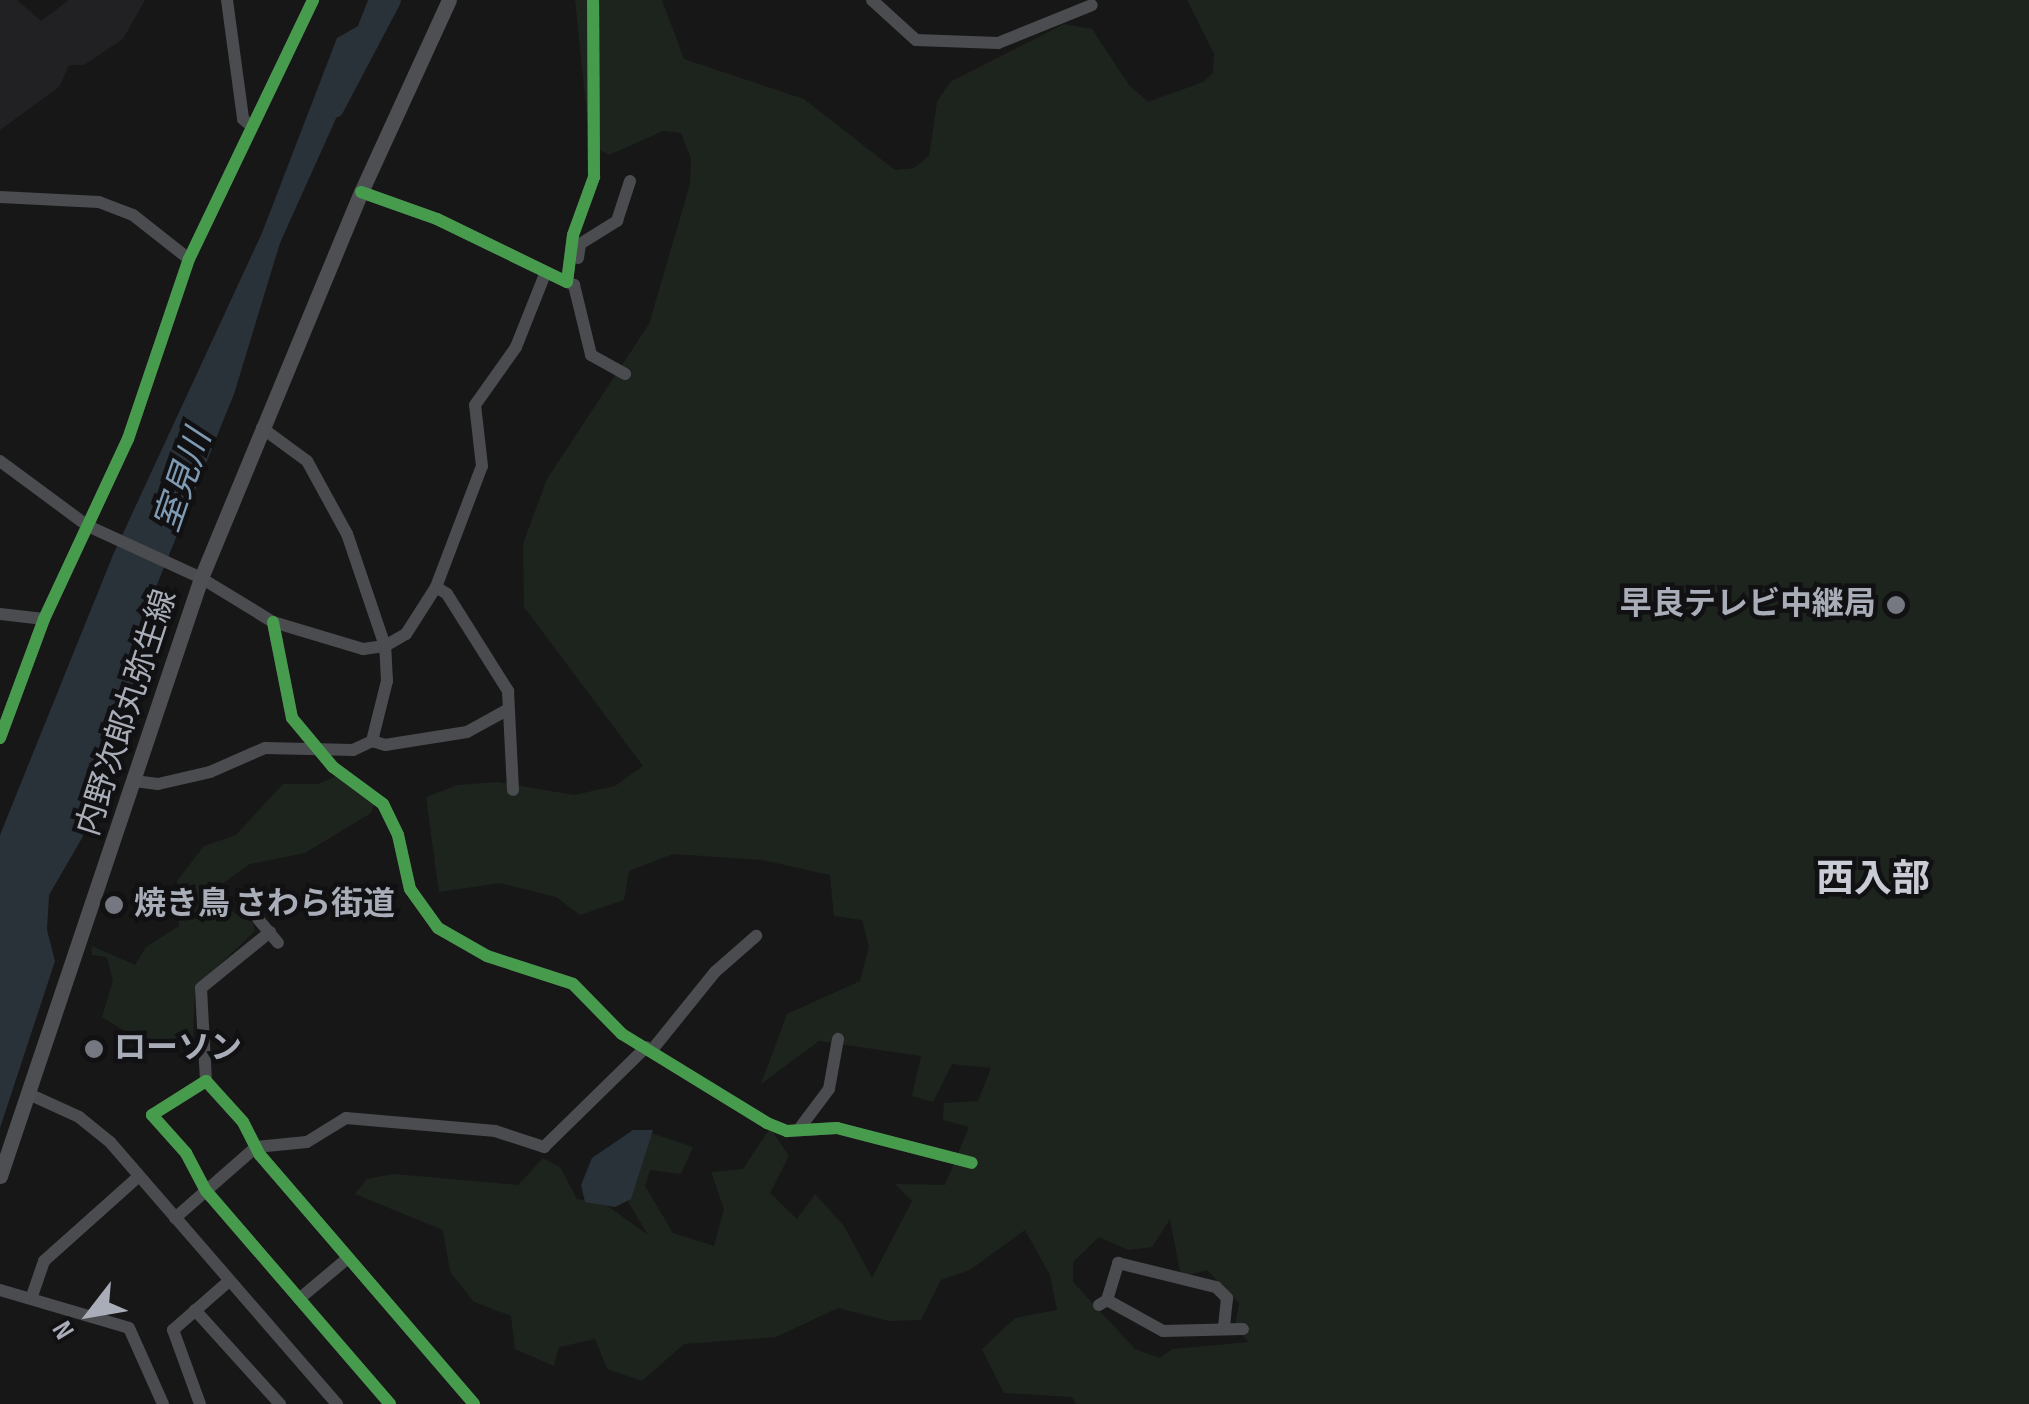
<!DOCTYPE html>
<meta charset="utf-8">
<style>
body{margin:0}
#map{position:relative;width:2029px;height:1404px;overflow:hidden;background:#171717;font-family:"Sofia Sans Condensed","Noto Sans JP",sans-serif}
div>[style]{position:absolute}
.built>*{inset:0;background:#212123}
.green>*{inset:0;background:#1d241e}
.water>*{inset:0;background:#2a3239}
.river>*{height:20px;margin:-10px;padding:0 10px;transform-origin:10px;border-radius:10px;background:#2a3239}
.minor>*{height:12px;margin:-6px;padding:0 6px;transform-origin:6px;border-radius:6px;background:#4b4c50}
.major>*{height:15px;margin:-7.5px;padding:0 7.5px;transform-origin:7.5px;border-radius:7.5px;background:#4d4f52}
.cycleway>*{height:12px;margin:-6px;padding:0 6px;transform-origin:6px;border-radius:6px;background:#469c4c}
.dots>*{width:28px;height:28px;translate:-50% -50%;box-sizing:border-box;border:5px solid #111113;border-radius:50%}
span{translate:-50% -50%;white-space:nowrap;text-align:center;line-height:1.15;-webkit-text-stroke:9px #111113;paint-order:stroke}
.poi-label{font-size:32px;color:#a8adb8;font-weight:700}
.right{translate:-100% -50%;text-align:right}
.left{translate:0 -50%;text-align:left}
.street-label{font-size:32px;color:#a8adb8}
.water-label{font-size:35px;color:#7f9bb3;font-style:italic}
.quarter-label{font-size:38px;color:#c9ccd4;font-weight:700}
.north{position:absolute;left:40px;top:1264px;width:100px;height:100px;-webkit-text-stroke:8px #111113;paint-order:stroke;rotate:239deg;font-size:28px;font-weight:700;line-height:40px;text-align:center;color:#a8adb8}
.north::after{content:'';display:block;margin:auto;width:35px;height:45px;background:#a8adb8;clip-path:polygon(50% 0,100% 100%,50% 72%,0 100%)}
</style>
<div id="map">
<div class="built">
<i style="clip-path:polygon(0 0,17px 0,41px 21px,69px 0,145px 0,123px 39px,84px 65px,69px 65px,59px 87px,0 130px)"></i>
</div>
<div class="green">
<i style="clip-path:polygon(evenodd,575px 0,662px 0,684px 59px,804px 99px,895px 170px,914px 168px,929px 156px,937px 102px,950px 82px,1064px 24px,1092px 29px,1129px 85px,1148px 102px,1203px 82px,1213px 73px,1214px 54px,1187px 0,2029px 0,2029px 1404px,1076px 1404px,1072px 1397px,1004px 1393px,982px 1349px,1015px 1318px,1057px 1310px,1050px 1275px,1025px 1230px,970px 1270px,941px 1280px,921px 1320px,889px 1321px,838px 1308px,776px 1337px,684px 1344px,642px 1381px,607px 1369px,595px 1339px,559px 1347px,554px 1366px,515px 1349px,511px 1316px,474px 1302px,450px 1272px,443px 1230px,355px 1194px,367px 1179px,394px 1174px,518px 1185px,543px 1158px,560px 1167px,577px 1199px,605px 1204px,648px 1235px,621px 1190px,648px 1132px,693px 1147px,681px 1174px,650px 1170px,645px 1186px,673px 1233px,714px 1246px,724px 1209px,711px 1172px,743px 1169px,770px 1128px,789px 1156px,770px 1193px,797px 1219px,815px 1194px,844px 1226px,872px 1278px,912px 1201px,895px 1184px,945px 1185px,969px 1127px,943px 1120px,944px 1103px,978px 1101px,991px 1068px,952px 1064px,933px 1102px,912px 1096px,921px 1056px,819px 1041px,761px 1084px,787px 1014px,860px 981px,869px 947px,862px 920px,834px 916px,830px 875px,762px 860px,673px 854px,629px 871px,624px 900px,580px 915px,556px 897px,500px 883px,439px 892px,426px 797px,458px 785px,498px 782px,574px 795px,615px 786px,643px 766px,524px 607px,523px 544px,547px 479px,649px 324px,690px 184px,691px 159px,681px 133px,663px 131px,609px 155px,590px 144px,575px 0,1170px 1219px,1181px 1277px,1207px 1270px,1239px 1303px,1235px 1328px,1249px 1342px,1172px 1349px,1160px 1358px,1135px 1349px,1073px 1282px,1073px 1262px,1099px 1237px,1128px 1250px,1152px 1247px,1170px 1219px)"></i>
<i style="clip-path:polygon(337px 776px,375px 803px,371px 813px,305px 853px,250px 864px,219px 886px,220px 905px,253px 923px,255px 931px,195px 988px,193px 1041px,151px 1047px,102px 1017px,113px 981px,107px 957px,92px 955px,92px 946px,135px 965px,146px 947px,179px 926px,177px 881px,204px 846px,236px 835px,283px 784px,318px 784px)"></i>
</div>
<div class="water">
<i style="clip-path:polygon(368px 0,387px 0,345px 80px,347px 94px,280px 243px,234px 394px,152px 597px,147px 642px,82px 838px,49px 895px,47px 930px,55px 961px,0 1128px,0 835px,113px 555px,262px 233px,337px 38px,358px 26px)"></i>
<i style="clip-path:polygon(633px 1130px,653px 1130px,631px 1199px,615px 1207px,585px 1202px,581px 1185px,592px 1158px)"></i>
</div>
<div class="river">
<i style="left:334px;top:108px;width:122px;rotate:-62.2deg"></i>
</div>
<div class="minor">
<i style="left:227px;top:0;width:120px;rotate:82.3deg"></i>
<i style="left:243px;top:119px;width:11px;rotate:41deg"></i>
<i style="left:872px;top:0;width:59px;rotate:42.3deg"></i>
<i style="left:916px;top:40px;width:82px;rotate:2.1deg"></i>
<i style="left:998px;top:43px;width:101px;rotate:-22deg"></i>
<i style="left:361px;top:192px;width:81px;rotate:19.6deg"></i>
<i style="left:437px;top:219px;width:144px;rotate:25.9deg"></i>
<i style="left:567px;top:282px;width:47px;rotate:-82.7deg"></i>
<i style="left:573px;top:235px;width:62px;rotate:-70.1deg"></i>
<i style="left:594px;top:177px;width:177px;rotate:-90.3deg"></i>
<i style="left:0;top:197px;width:99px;rotate:2.9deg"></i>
<i style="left:99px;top:202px;width:36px;rotate:21deg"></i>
<i style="left:133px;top:215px;width:71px;rotate:38.2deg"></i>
<i style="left:578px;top:258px;width:14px;rotate:-82deg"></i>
<i style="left:580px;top:244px;width:44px;rotate:-31.9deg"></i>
<i style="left:617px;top:221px;width:42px;rotate:-72deg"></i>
<i style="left:567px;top:282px;width:8px;rotate:23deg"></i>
<i style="left:574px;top:285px;width:72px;rotate:76.3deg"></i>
<i style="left:591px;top:355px;width:39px;rotate:29deg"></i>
<i style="left:0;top:461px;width:109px;rotate:36.5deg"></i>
<i style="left:88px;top:526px;width:124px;rotate:24.7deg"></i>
<i style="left:201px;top:578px;width:84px;rotate:31.4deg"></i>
<i style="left:273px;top:622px;width:94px;rotate:16.7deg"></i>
<i style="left:363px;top:649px;width:22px;rotate:-8deg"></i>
<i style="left:385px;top:646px;width:24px;rotate:-30deg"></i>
<i style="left:406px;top:634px;width:56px;rotate:-57.4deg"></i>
<i style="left:436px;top:587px;width:129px;rotate:-69.2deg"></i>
<i style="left:482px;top:466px;width:61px;rotate:-96.5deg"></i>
<i style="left:475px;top:405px;width:71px;rotate:-54.7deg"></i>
<i style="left:516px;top:347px;width:79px;rotate:-68.3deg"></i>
<i style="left:436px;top:587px;width:13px;rotate:32deg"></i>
<i style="left:447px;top:594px;width:115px;rotate:57.8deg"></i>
<i style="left:508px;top:691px;width:99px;rotate:87.1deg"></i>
<i style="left:0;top:614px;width:44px;rotate:6.5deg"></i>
<i style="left:273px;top:622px;width:98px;rotate:78.8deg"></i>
<i style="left:292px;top:718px;width:64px;rotate:50.1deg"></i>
<i style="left:333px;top:767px;width:62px;rotate:36.5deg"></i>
<i style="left:383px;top:804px;width:34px;rotate:64deg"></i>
<i style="left:398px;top:835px;width:55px;rotate:77.5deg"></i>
<i style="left:410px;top:889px;width:48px;rotate:54.3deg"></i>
<i style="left:438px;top:928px;width:56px;rotate:29.7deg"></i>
<i style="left:487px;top:956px;width:90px;rotate:18deg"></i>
<i style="left:573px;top:984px;width:70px;rotate:45.6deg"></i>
<i style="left:622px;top:1034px;width:170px;rotate:31.5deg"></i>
<i style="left:767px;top:1123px;width:22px;rotate:22deg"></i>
<i style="left:787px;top:1131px;width:50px;rotate:-3.4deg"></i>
<i style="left:837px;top:1128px;width:139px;rotate:14.5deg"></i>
<i style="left:0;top:738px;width:127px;rotate:-69.7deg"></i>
<i style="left:44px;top:619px;width:199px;rotate:-65deg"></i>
<i style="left:128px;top:439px;width:190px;rotate:-71.3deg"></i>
<i style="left:189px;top:259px;width:287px;rotate:-64.4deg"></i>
<i style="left:372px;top:741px;width:14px;rotate:17deg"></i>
<i style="left:385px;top:745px;width:83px;rotate:-9deg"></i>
<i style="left:467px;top:732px;width:46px;rotate:-28.8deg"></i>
<i style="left:134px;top:781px;width:24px;rotate:7deg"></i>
<i style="left:158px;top:784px;width:53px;rotate:-13deg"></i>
<i style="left:210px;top:772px;width:60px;rotate:-23.6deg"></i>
<i style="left:265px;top:748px;width:88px;rotate:1.3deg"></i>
<i style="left:353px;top:750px;width:21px;rotate:-25deg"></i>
<i style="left:372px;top:741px;width:62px;rotate:-76deg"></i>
<i style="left:387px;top:681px;width:35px;rotate:-93deg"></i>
<i style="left:385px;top:646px;width:118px;rotate:-108.7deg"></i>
<i style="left:347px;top:534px;width:83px;rotate:-118.7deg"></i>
<i style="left:307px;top:461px;width:56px;rotate:-143.7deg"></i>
<i style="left:258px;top:919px;width:31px;rotate:50deg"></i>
<i style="left:652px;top:1050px;width:100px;rotate:-51.1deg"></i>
<i style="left:715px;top:972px;width:55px;rotate:-41.3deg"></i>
<i style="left:206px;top:1081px;width:93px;rotate:-93.1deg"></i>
<i style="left:201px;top:988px;width:89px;rotate:-39.1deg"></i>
<i style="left:31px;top:1095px;width:53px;rotate:24.6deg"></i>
<i style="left:79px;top:1117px;width:40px;rotate:39deg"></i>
<i style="left:110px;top:1142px;width:347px;rotate:49.1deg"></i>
<i style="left:799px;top:1129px;width:50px;rotate:-53.1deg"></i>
<i style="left:829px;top:1089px;width:51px;rotate:-79.8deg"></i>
<i style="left:175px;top:1218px;width:108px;rotate:-41.2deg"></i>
<i style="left:256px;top:1147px;width:51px;rotate:-5.6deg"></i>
<i style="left:307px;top:1142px;width:46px;rotate:-31.6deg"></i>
<i style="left:346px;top:1118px;width:150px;rotate:5deg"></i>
<i style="left:495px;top:1131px;width:52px;rotate:18.1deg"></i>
<i style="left:544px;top:1147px;width:143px;rotate:-44.4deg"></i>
<i style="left:0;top:1290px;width:134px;rotate:16.4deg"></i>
<i style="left:129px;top:1328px;width:83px;rotate:65.9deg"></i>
<i style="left:32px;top:1296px;width:37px;rotate:-71deg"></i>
<i style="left:44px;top:1261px;width:127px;rotate:-41.8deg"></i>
<i style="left:299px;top:1299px;width:64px;rotate:-39.9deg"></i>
<i style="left:1107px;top:1300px;width:39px;rotate:-73deg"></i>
<i style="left:1118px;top:1263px;width:101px;rotate:13.8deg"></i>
<i style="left:1216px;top:1287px;width:16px;rotate:45deg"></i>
<i style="left:1227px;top:1298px;width:29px;rotate:96deg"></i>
<i style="left:1099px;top:1305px;width:9px;rotate:-32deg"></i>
<i style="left:1107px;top:1300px;width:64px;rotate:29deg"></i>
<i style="left:1163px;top:1331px;width:80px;rotate:-1.4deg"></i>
<i style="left:195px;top:1310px;width:127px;rotate:47.9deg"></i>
<i style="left:200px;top:1404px;width:79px;rotate:-110deg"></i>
<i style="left:173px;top:1330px;width:74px;rotate:-41.2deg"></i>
<i style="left:390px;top:1404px;width:281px;rotate:-130.8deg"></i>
<i style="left:206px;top:1191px;width:43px;rotate:-117.8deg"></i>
<i style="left:186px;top:1153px;width:51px;rotate:-131.8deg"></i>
<i style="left:152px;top:1115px;width:64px;rotate:-32.2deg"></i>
<i style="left:206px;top:1081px;width:55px;rotate:47.9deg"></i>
<i style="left:243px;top:1122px;width:37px;rotate:63deg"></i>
<i style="left:260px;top:1155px;width:328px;rotate:49.3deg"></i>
</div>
<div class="major">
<i style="left:0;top:1176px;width:631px;rotate:-71.42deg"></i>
<i style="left:201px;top:578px;width:418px;rotate:-67.5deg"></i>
<i style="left:361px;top:192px;width:211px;rotate:-65.4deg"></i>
</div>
<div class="cycleway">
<i style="left:361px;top:192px;width:81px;rotate:19.6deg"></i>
<i style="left:437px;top:219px;width:144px;rotate:25.9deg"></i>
<i style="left:567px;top:282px;width:47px;rotate:-82.7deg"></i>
<i style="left:573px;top:235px;width:62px;rotate:-70.1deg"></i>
<i style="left:594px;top:177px;width:177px;rotate:-90.3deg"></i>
<i style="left:273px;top:622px;width:98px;rotate:78.8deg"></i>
<i style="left:292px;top:718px;width:64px;rotate:50.1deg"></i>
<i style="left:333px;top:767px;width:62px;rotate:36.5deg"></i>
<i style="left:383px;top:804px;width:34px;rotate:64deg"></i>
<i style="left:398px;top:835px;width:55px;rotate:77.5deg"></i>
<i style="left:410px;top:889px;width:48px;rotate:54.3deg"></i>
<i style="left:438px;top:928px;width:56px;rotate:29.7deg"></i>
<i style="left:487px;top:956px;width:90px;rotate:18deg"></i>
<i style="left:573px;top:984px;width:70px;rotate:45.6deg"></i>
<i style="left:622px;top:1034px;width:170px;rotate:31.5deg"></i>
<i style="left:767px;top:1123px;width:22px;rotate:22deg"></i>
<i style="left:787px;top:1131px;width:50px;rotate:-3.4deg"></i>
<i style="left:837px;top:1128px;width:139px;rotate:14.5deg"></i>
<i style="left:0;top:738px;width:127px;rotate:-69.7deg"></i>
<i style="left:44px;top:619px;width:199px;rotate:-65deg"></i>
<i style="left:128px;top:439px;width:190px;rotate:-71.3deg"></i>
<i style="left:189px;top:259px;width:287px;rotate:-64.4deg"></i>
<i style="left:390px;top:1404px;width:281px;rotate:-130.8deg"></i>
<i style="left:206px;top:1191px;width:43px;rotate:-117.8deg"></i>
<i style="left:186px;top:1153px;width:51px;rotate:-131.8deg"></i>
<i style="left:152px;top:1115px;width:64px;rotate:-32.2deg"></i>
<i style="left:206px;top:1081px;width:55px;rotate:47.9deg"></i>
<i style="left:243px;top:1122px;width:37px;rotate:63deg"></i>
<i style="left:260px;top:1155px;width:328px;rotate:49.3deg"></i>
</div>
<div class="dots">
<i style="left:1896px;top:605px;background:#757880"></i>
<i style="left:114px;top:905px;background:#757880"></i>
<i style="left:94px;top:1049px;background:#757880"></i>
</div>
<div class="poi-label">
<span class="right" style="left:1876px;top:605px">早良テレビ中継局</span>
<span class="left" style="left:134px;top:905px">焼き鳥 さわら街道</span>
<span class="left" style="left:114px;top:1049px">ローソン</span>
</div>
<div class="street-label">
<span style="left:128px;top:713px;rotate:-72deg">内野次郎丸弥生線</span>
</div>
<div class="water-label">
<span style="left:184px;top:481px;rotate:-71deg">室見川</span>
</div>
<div class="quarter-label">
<span style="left:1873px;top:880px">西入部</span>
</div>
<div class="north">N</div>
</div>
